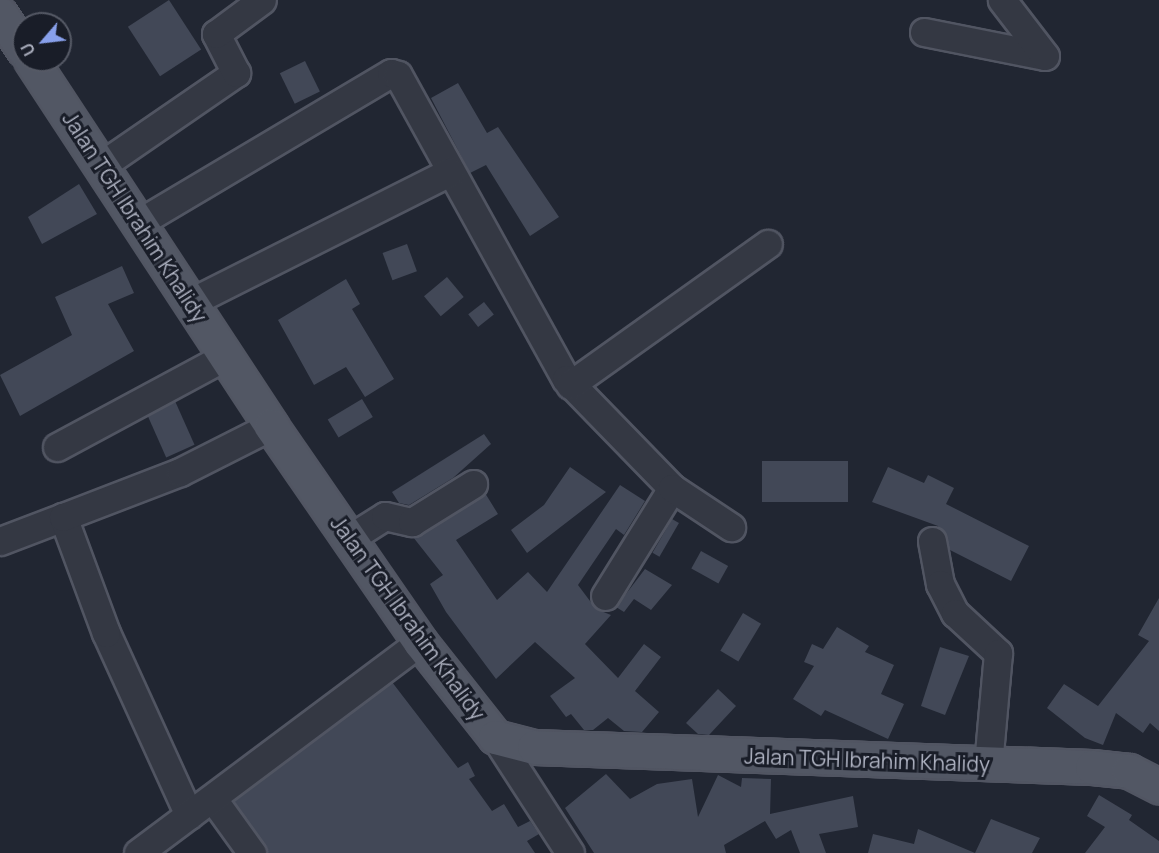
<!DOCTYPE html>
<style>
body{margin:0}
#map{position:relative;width:1159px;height:853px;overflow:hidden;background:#212632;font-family:Manrope,sans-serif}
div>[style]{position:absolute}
.building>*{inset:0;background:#424857;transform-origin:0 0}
.roads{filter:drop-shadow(2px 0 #515562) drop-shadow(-2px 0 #515562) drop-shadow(0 2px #515562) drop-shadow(0 -2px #515562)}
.minor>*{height:27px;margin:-13.5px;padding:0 13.5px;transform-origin:13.5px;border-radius:13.5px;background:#343843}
.major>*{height:33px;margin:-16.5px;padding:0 16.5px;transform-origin:16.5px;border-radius:16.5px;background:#525764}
span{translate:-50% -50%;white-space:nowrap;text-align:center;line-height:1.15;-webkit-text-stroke:6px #191d28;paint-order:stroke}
.street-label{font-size:21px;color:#aeb2c1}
.north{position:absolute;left:12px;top:12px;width:60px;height:60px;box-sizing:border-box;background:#191d28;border:2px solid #555965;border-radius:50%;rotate:242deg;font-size:16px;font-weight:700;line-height:24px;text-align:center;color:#aeb2c1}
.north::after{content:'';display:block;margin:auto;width:21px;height:27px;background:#88a0eb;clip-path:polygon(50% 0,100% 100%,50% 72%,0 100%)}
</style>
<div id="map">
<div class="building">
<i style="left:169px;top:0;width:59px;height:49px;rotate:57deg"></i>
<i style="left:305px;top:61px;width:34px;height:28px;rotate:64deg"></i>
<i style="clip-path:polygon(458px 83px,487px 133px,498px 127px,559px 217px,530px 236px,486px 165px,470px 173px,431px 98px)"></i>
<i style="clip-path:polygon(79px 184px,97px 214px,42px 244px,28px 217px)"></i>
<i style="left:407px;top:244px;width:29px;height:26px;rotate:70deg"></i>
<i style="clip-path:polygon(122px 266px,134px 293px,108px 304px,134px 351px,20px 416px,0 375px,72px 335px,55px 297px)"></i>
<i style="left:447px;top:277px;width:26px;height:30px;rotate:50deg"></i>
<i style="clip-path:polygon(346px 279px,360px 304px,352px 309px,394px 379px,365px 397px,346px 367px,314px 385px,278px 320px)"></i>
<i style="left:484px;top:302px;width:16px;height:20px;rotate:52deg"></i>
<i style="left:362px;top:399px;width:21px;height:40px;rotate:59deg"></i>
<i style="left:175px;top:401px;width:48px;height:31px;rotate:66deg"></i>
<i style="clip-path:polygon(484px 434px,491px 444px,453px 478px,409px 505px,399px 503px,392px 492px)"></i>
<i style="left:762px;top:461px;width:86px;height:41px"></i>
<i style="clip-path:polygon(570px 467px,606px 492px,527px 553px,511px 530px,544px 505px)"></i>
<i style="clip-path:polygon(888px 467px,924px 483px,928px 475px,954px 488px,946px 504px,1029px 546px,1011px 581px,950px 550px,938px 526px,872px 502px)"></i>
<i style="clip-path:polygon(620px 485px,645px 501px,624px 535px,616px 529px,578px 585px,596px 609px,611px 615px,585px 644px,618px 678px,644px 644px,661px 657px,635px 691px,659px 712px,642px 732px,624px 731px,608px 718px,593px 730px,584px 730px,571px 714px,566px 717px,550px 696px,575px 678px,535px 642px,496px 679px,446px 612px,430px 584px,443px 575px,413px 537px,485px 493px,498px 514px,456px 540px,497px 600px,528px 572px,547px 592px)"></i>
<i style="left:672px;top:519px;width:8px;height:39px;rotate:30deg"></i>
<i style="left:701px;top:551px;width:31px;height:20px;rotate:29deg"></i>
<i style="clip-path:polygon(645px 569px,672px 585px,651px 610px,634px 599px,624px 612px,616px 607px)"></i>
<i style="clip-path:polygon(1159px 598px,1159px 731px,1150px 723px,1143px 733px,1116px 713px,1103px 745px,1085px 738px,1047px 708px,1064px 684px,1098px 706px,1149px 641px,1138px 635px)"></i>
<i style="left:743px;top:613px;width:21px;height:44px;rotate:31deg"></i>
<i style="clip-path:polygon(837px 627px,869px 646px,865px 652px,894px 665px,881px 694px,904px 704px,888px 739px,825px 710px,821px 716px,793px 699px,814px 666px,804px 662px,812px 644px,823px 649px)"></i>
<i style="clip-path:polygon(940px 647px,969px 656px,945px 715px,921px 706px)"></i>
<i style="clip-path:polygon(392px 682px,458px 768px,468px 762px,475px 776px,469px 779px,492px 811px,504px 804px,518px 827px,530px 821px,539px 834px,527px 841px,535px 853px,267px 853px,234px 801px)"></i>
<i style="clip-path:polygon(718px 689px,736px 706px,709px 735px,698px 734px,686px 723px)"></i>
<i style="clip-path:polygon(606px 774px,630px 799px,657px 784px,692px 779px,698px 817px,718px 775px,741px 787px,742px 778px,771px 779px,770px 814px,853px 796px,858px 827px,819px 834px,826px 853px,800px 853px,791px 830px,776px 839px,765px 821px,724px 845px,726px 853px,594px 853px,565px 808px)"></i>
<i style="clip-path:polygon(1099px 795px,1132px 815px,1129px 820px,1159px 841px,1159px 853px,1085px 853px,1105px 827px,1087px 816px)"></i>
<i style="clip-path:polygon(991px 819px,1040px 838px,1032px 853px,868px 853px,873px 834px,914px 844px,918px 829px,975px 853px)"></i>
</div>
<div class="roads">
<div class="minor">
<i style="left:924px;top:32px;width:123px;rotate:11.2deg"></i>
<i style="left:1045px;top:56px;width:71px;rotate:-127.5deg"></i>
<i style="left:102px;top:165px;width:163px;rotate:-34.5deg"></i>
<i style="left:236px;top:73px;width:44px;rotate:-117.1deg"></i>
<i style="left:216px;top:34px;width:57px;rotate:-36.5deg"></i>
<i style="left:140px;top:222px;width:292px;rotate:-30.7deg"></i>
<i style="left:391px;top:73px;width:7px;rotate:16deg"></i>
<i style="left:398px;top:75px;width:347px;rotate:61.1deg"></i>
<i style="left:566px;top:379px;width:152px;rotate:45.8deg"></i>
<i style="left:672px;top:488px;width:127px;rotate:121.8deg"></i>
<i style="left:191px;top:302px;width:290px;rotate:-26.7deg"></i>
<i style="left:570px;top:385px;width:243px;rotate:-35.5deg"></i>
<i style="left:57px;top:447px;width:192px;rotate:-28.3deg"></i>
<i style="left:672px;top:488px;width:71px;rotate:33.5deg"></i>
<i style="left:350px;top:538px;width:41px;rotate:-32.2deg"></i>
<i style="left:385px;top:516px;width:28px;rotate:13deg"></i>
<i style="left:412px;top:522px;width:72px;rotate:-31.9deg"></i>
<i style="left:0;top:541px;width:67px;rotate:-20.9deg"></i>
<i style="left:932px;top:541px;width:44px;rotate:79.5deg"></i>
<i style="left:940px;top:584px;width:33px;rotate:63deg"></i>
<i style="left:955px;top:613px;width:59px;rotate:42.9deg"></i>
<i style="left:998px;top:653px;width:111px;rotate:95.1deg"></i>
<i style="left:495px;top:737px;width:138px;rotate:57.1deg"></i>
<i style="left:213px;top:799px;width:67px;rotate:54.2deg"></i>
<i style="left:189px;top:815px;width:200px;rotate:-114.5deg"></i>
<i style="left:106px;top:633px;width:124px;rotate:-110.3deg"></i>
<i style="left:63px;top:517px;width:125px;rotate:-21deg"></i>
<i style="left:180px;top:472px;width:102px;rotate:-26.8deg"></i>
<i style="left:138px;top:853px;width:352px;rotate:-36.8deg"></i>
</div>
<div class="major">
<i style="left:0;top:14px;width:43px;rotate:56.3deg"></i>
<i style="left:31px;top:60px;width:438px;rotate:56.7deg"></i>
<i style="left:271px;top:426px;width:262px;rotate:55.4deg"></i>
<i style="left:420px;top:642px;width:121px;rotate:51.7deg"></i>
<i style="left:495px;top:737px;width:40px;rotate:14.4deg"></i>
<i style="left:534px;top:747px;width:558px;rotate:2.05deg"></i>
<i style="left:1092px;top:767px;width:37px;rotate:6deg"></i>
<i style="left:1129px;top:771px;width:34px;rotate:27deg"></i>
</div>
</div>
<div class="street-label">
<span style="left:135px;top:217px;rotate:57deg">Jalan TGH Ibrahim Khalidy</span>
<span style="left:408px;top:618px;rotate:54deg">Jalan TGH Ibrahim Khalidy</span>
<span style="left:867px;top:760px;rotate:2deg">Jalan TGH Ibrahim Khalidy</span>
</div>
<div class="north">U</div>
</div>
